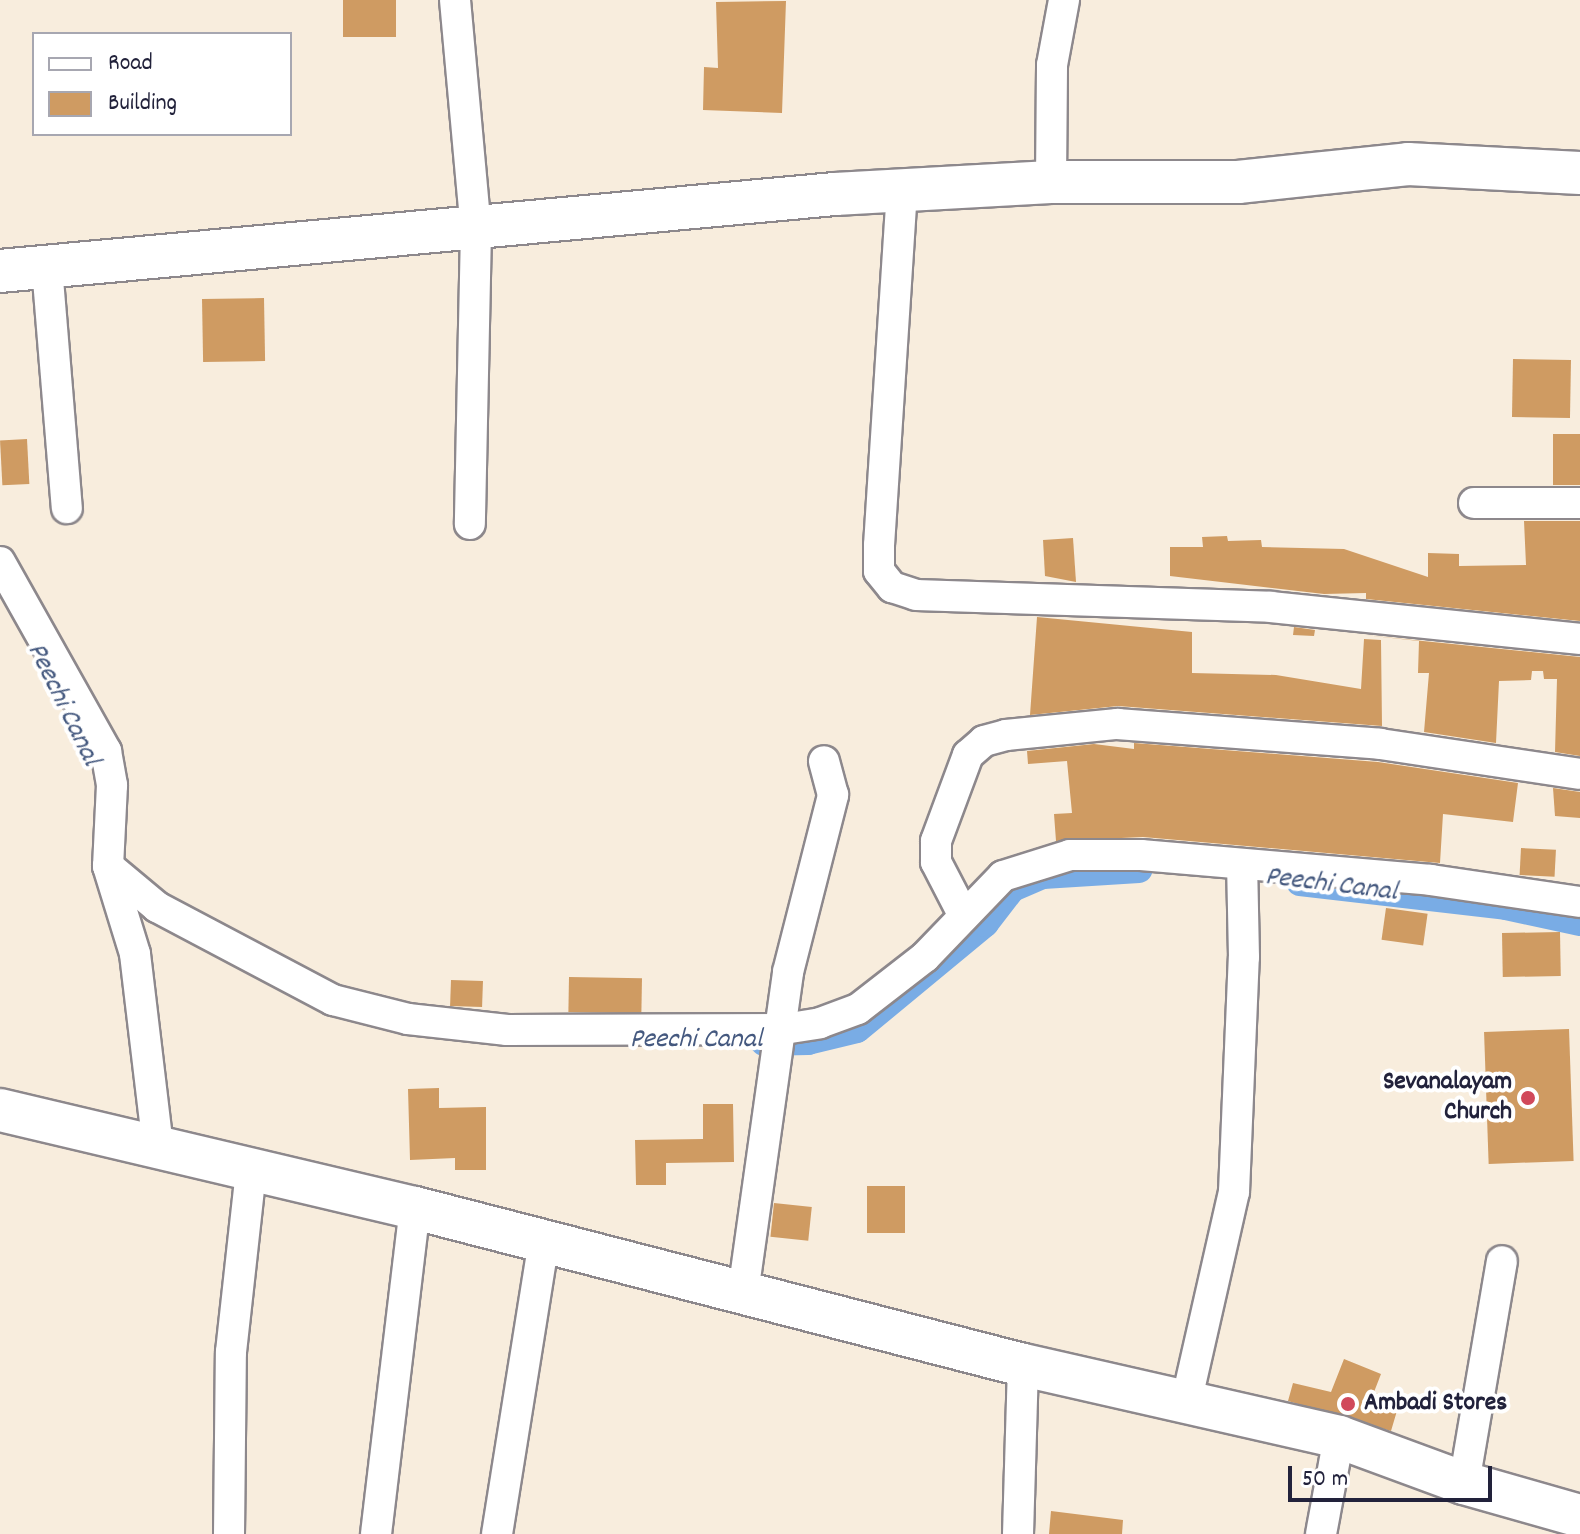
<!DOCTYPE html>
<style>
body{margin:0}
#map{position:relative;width:1580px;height:1534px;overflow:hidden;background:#f8eddd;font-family:Dekko,sans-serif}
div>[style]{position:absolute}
.canal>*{height:28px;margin:-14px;padding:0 14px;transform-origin:14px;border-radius:14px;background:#79ace5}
.building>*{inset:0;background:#cf9b62;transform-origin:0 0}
.roads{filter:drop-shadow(2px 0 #8d888c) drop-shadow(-2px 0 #8d888c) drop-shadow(0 2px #8d888c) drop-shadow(0 -2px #8d888c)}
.street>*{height:30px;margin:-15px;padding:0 15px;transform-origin:15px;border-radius:15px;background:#fff}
.secondary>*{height:42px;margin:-21px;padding:0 21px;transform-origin:21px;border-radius:21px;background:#fff}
.dots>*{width:22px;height:22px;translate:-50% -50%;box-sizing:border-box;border:4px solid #fff;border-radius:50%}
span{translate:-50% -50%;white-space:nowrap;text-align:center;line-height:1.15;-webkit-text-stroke:8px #fff;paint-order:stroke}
.poi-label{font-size:26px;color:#22223b;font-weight:700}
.right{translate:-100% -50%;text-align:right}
.left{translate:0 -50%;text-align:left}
.water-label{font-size:28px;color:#45597f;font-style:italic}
.legend{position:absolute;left:32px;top:32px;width:260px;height:104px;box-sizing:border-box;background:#fff;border:2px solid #a7a7b1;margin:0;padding:10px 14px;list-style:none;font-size:24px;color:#22223b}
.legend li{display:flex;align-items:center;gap:16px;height:40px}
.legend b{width:40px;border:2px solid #a7a7b1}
.scale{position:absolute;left:1288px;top:1466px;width:204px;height:36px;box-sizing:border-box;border:4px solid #22223b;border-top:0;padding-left:10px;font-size:24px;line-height:28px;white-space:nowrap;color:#22223b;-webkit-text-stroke:6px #fff;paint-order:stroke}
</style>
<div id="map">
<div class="canal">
<i style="left:1300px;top:882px;width:207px;rotate:6.6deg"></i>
<i style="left:1506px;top:906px;width:76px;rotate:12.2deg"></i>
<i style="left:764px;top:1042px;width:44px;rotate:-1.3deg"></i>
<i style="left:808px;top:1041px;width:50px;rotate:-13.8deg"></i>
<i style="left:857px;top:1029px;width:166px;rotate:-39.6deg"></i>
<i style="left:985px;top:923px;width:44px;rotate:-52.4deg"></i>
<i style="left:1012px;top:888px;width:34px;rotate:-23deg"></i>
<i style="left:1043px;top:875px;width:96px;rotate:-3.6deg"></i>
</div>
<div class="building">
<i style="left:343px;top:0;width:53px;height:37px"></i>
<i style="clip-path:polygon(786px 1px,782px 113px,703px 110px,704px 67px,718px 68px,716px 2px)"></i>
<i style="left:264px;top:298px;width:63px;height:62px;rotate:89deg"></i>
<i style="left:1513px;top:359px;width:58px;height:58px;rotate:1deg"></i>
<i style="left:1553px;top:434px;width:27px;height:51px"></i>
<i style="left:27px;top:439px;width:45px;height:27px;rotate:87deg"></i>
<i style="clip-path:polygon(1524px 521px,1580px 521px,1580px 621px,1366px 599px,1366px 593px,1324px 594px,1170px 576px,1170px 547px,1203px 547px,1202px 537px,1227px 536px,1228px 541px,1261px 540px,1262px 547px,1344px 549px,1428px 577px,1428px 553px,1459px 554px,1459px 566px,1526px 565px)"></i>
<i style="clip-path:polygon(1073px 538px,1076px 582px,1045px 576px,1043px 540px)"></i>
<i style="clip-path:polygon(1037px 617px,1192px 632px,1192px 673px,1276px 675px,1361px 689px,1364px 639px,1381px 640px,1382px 726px,1118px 706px,1030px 715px)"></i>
<i style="clip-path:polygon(1294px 627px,1315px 630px,1314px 636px,1293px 635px)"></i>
<i style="clip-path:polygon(1364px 635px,1580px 657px,1580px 756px,1555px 752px,1557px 679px,1544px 679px,1543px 671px,1532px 671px,1531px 680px,1499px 681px,1496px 743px,1424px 732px,1429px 673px,1418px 673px,1419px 641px)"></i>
<i style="clip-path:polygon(1134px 743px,1378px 762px,1518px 783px,1513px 822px,1443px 814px,1440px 863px,1143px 837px,1056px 841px,1054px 814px,1072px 813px,1067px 761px,1028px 764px,1027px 751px,1094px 744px,1134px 749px)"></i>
<i style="clip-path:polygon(1553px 788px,1580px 792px,1580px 818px,1555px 816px)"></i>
<i style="left:1521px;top:848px;width:35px;height:27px;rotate:3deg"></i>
<i style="left:1386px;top:908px;width:42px;height:32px;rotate:8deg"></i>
<i style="left:1560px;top:932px;width:44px;height:58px;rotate:89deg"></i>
<i style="left:569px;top:977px;width:73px;height:35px;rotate:1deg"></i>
<i style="left:451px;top:980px;width:32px;height:26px;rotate:2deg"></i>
<i style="left:1569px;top:1029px;width:132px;height:85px;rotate:88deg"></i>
<i style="clip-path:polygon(439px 1088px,439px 1108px,486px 1107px,486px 1170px,455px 1170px,455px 1158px,410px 1160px,408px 1089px)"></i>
<i style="clip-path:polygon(703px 1104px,733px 1104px,734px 1162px,666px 1163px,666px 1185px,636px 1185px,635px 1140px,703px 1139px)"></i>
<i style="left:867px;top:1186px;width:38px;height:47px"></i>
<i style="left:774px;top:1203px;width:38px;height:34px;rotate:6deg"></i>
<i style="clip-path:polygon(1344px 1359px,1381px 1374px,1374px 1392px,1399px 1404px,1391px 1431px,1288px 1401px,1293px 1383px,1331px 1392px)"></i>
<i style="clip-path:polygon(1051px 1511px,1123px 1520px,1122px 1534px,1049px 1534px)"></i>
</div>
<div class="roads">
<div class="street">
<i style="left:455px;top:0;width:231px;rotate:84.8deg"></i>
<i style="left:476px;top:230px;width:294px;rotate:91.2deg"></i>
<i style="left:1051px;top:182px;width:117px;rotate:-89.5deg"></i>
<i style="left:1052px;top:65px;width:66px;rotate:-79.5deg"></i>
<i style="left:902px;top:190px;width:356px;rotate:93.7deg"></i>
<i style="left:879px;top:545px;width:26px;rotate:90deg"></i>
<i style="left:879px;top:571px;width:21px;rotate:51deg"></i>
<i style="left:892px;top:587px;width:25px;rotate:18deg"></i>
<i style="left:916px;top:595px;width:355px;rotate:1.9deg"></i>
<i style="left:1271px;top:607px;width:311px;rotate:5.9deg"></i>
<i style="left:47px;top:267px;width:242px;rotate:85.3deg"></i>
<i style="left:1474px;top:503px;width:106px"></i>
<i style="left:0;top:562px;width:217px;rotate:60.7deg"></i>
<i style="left:106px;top:751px;width:35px;rotate:80deg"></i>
<i style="left:112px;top:785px;width:81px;rotate:92.8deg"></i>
<i style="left:108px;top:866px;width:92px;rotate:72.9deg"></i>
<i style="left:135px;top:954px;width:194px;rotate:83.2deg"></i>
<i style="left:108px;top:866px;width:64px;rotate:39.9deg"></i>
<i style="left:157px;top:907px;width:199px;rotate:27.9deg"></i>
<i style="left:333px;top:1000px;width:77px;rotate:14.2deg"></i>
<i style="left:408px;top:1019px;width:100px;rotate:6.3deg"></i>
<i style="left:507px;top:1030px;width:277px;rotate:-0.2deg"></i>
<i style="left:784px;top:1029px;width:36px;rotate:-9deg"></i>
<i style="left:820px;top:1023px;width:40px;rotate:-20.2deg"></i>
<i style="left:858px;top:1009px;width:85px;rotate:-37.8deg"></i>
<i style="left:925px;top:957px;width:112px;rotate:-46.1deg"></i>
<i style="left:1003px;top:876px;width:70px;rotate:-17.4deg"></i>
<i style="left:1070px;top:855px;width:71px"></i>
<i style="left:1141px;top:855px;width:291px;rotate:4.9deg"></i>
<i style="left:1431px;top:880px;width:151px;rotate:8.4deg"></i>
<i style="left:964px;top:916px;width:61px;rotate:-117.4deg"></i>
<i style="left:936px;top:862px;width:21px;rotate:-90deg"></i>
<i style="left:936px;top:841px;width:92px;rotate:-69.6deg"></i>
<i style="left:968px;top:755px;width:21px;rotate:-41deg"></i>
<i style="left:984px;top:741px;width:23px;rotate:-15deg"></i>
<i style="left:1006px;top:735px;width:112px;rotate:-5.7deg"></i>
<i style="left:1117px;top:724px;width:264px;rotate:4.3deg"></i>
<i style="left:1380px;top:744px;width:202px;rotate:8.5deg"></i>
<i style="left:743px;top:1293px;width:324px;rotate:-82deg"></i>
<i style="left:788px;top:972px;width:183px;rotate:-75.7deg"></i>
<i style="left:833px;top:795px;width:35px;rotate:-105deg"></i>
<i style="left:1186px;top:1403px;width:216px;rotate:-77.2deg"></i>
<i style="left:1234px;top:1192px;width:235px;rotate:-87.6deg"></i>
<i style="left:1244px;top:957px;width:93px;rotate:-91.2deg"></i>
<i style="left:1464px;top:1483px;width:225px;rotate:-80.3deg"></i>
<i style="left:229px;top:1534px;width:182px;rotate:-89.4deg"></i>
<i style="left:231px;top:1352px;width:183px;rotate:-83.7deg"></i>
<i style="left:376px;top:1534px;width:328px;rotate:-83.2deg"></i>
<i style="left:497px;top:1534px;width:296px;rotate:-80.9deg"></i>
<i style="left:1018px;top:1534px;width:169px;rotate:-88.3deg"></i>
<i style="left:1321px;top:1534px;width:99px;rotate:-79.5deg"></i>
</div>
<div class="secondary">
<i style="left:0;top:271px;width:839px;rotate:-5.27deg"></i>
<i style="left:835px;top:194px;width:216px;rotate:-3.2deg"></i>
<i style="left:1051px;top:182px;width:187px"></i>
<i style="left:1238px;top:182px;width:171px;rotate:-6deg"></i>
<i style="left:1408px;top:164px;width:172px;rotate:3deg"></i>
<i style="left:0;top:1110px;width:426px;rotate:13.3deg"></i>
<i style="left:415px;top:1208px;width:628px;rotate:14.48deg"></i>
<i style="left:1023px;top:1365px;width:324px;rotate:12.8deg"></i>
<i style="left:1339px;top:1437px;width:133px;rotate:20.2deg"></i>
<i style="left:1464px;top:1483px;width:121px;rotate:15.9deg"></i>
</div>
</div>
<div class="dots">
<i style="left:1528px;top:1098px;background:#d1495b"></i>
<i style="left:1348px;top:1404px;background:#d1495b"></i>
</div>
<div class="poi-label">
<span class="right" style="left:1512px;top:1098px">Sevanalayam<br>Church</span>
<span class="left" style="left:1364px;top:1404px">Ambadi Stores</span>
</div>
<div class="water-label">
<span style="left:62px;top:705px;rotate:64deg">Peechi Canal</span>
<span style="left:1331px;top:886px;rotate:7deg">Peechi Canal</span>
<span style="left:696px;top:1041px">Peechi Canal</span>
</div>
<ul class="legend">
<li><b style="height:10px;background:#fff"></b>Road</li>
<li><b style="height:22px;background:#cf9b62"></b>Building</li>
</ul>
<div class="scale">50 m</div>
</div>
